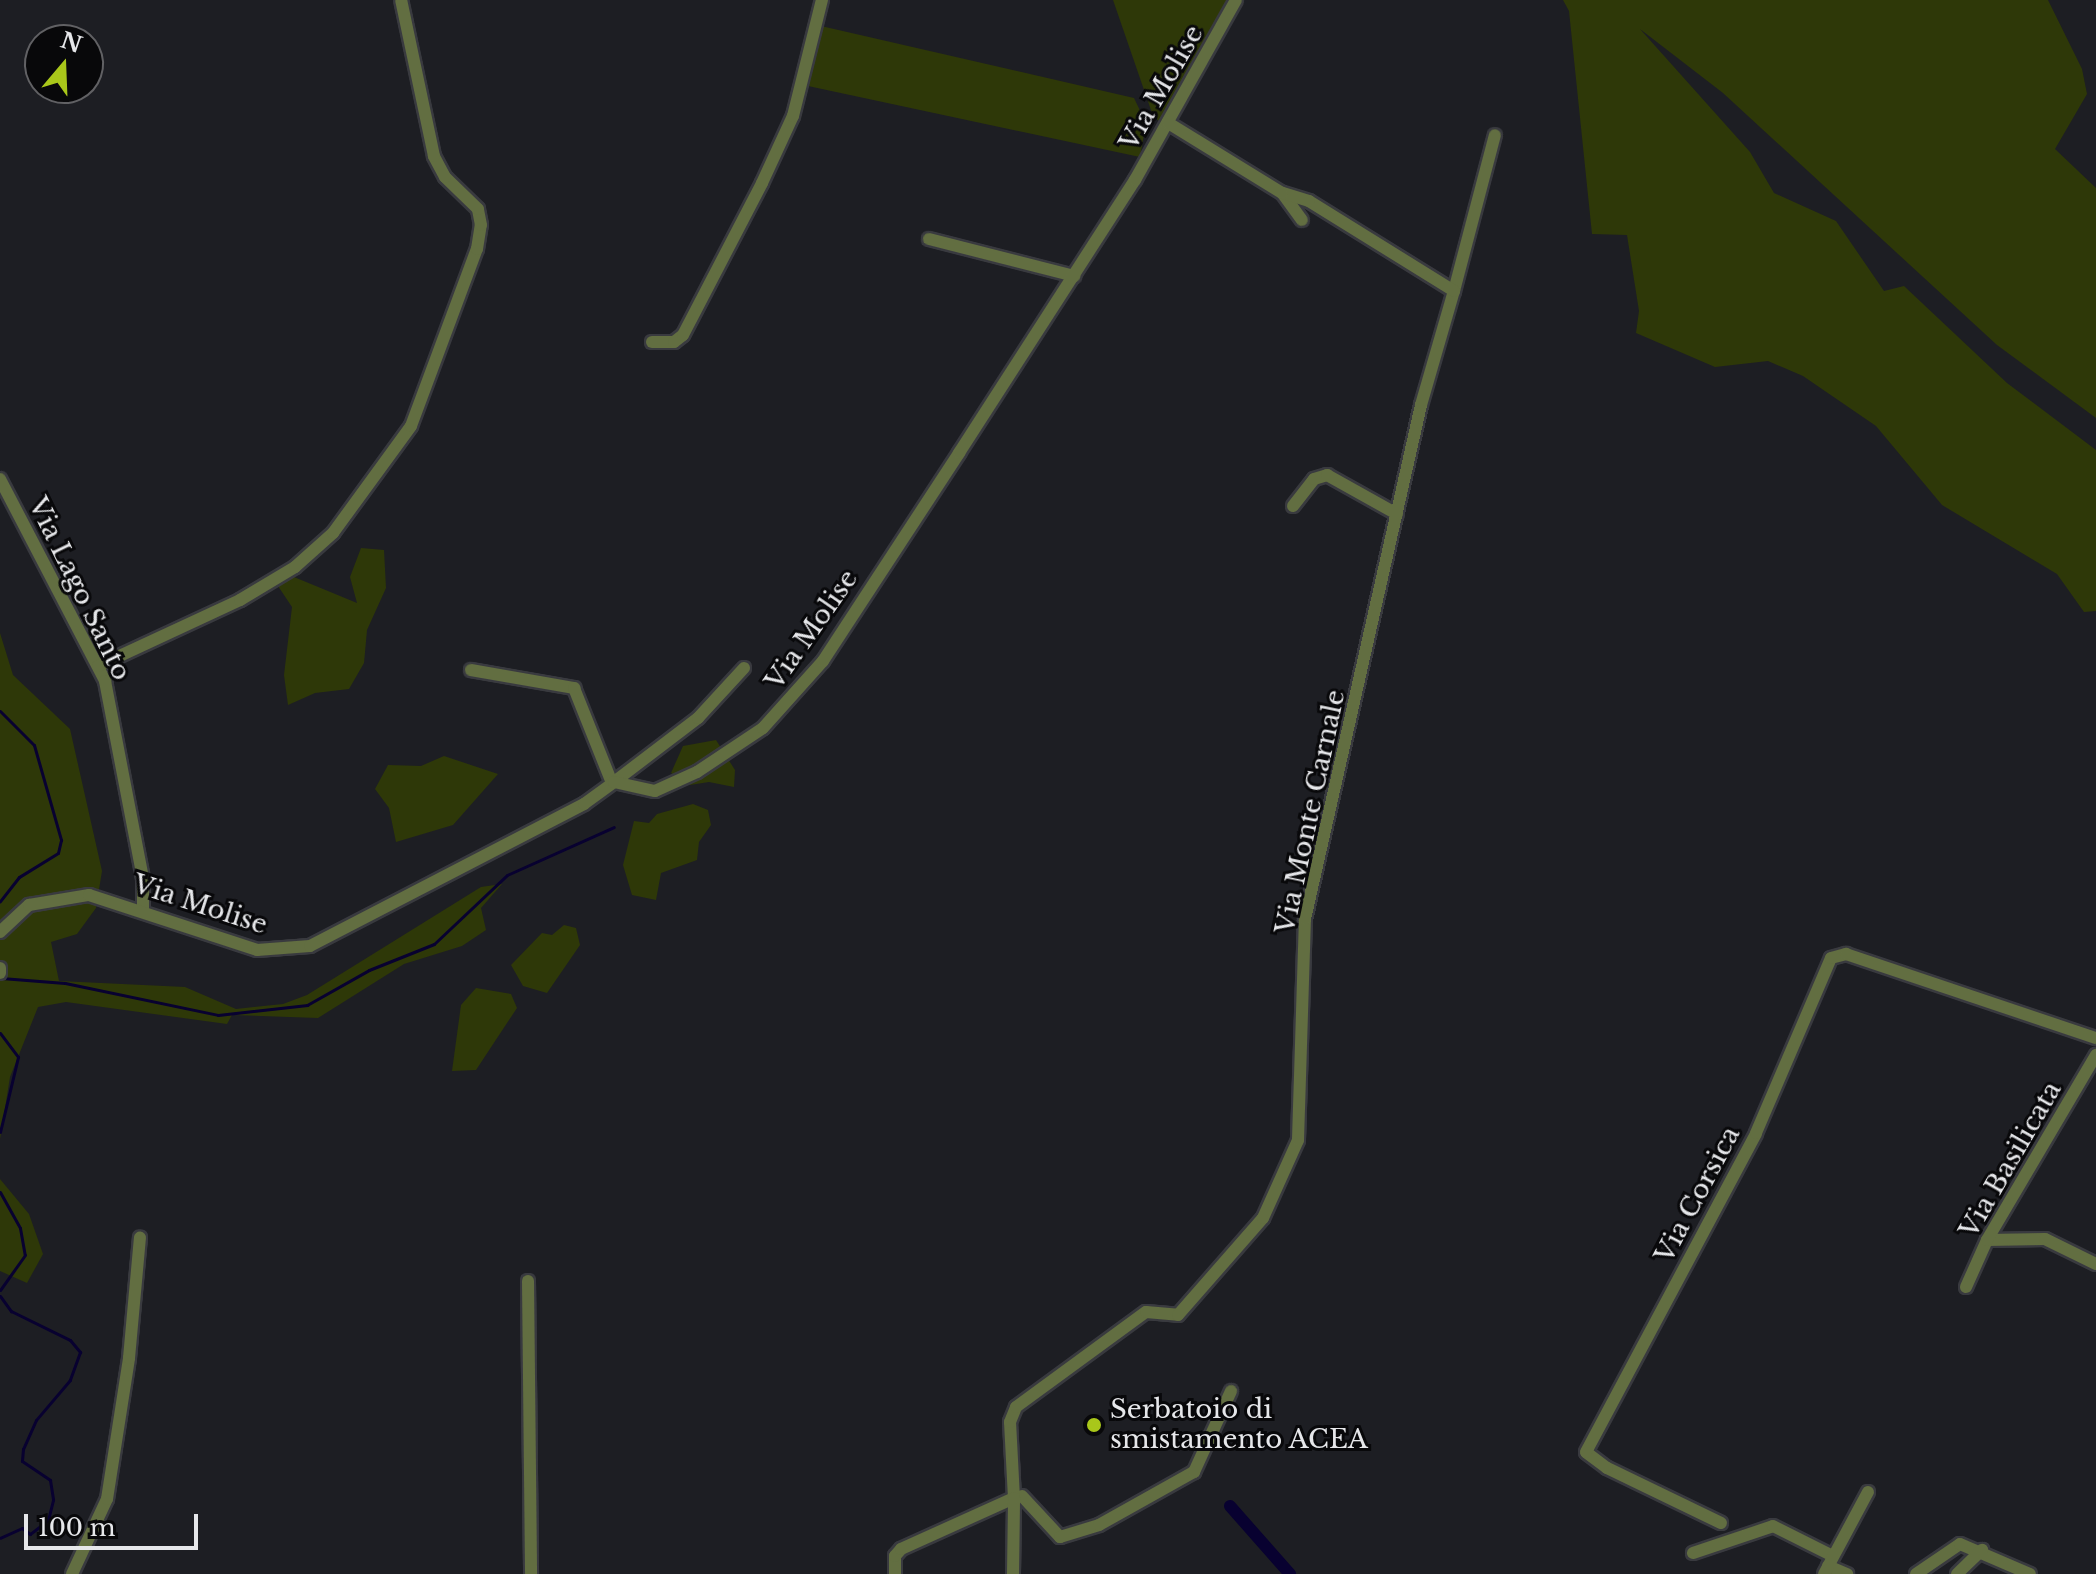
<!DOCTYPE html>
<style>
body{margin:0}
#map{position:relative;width:2096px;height:1574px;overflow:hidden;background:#1d1e23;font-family:"Libre Baskerville",serif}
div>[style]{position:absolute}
.green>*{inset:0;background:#2e3808}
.stream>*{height:3px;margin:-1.5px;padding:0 1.5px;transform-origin:1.5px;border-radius:1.5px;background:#080130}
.canal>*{height:12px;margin:-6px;padding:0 6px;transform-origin:6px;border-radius:6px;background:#080130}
.roads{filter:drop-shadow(2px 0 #393a3f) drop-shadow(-2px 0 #393a3f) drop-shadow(0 2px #393a3f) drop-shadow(0 -2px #393a3f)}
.street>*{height:12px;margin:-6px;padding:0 6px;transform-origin:6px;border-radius:6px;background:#626e41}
.dots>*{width:22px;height:22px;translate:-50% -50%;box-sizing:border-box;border:4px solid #08080a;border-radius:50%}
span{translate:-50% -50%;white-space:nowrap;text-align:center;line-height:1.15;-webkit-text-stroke:6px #08080a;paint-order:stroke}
.street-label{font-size:26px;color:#e6e7ea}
.poi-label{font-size:26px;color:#e6e7ea}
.left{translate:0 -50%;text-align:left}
.north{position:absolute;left:24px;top:24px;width:80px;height:80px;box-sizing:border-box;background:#08080a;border:2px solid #616164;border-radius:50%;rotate:19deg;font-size:22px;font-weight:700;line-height:32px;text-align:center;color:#e6e7ea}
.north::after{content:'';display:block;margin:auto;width:28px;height:36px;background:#a9c71a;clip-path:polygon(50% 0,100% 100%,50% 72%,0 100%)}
.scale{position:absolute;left:24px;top:1514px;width:174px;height:36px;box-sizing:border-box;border:4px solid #e6e7ea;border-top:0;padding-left:10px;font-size:24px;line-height:28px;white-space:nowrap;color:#e6e7ea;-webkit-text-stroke:6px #08080a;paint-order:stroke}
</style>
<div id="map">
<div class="green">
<i style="clip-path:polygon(1113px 0,1230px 0,1160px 122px,1153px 116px)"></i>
<i style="clip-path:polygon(1563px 0,2048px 0,2082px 69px,2087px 94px,2055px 149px,2096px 188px,2096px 418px,1997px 345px,1723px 93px,1640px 29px,1750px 152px,1774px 193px,1836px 221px,1884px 291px,1904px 286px,2007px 383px,2096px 450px,2096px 611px,2084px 612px,2057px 574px,1942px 505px,1876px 426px,1803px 376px,1768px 361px,1715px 367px,1636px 333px,1639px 311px,1627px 235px,1592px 234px,1569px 11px)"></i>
<i style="clip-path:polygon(821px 26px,1134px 98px,1146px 123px,1140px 157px,808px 86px)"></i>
<i style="clip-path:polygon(361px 548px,384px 550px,386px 588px,367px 630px,364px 663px,349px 689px,315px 693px,288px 705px,284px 675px,292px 607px,278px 586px,294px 577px,357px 603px,350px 577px)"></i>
<i style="clip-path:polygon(0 633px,13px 675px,70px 729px,102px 871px,96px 908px,77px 934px,51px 942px,59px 981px,185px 987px,236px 1009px,283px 1004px,307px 995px,481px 887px,502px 884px,481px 908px,486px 930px,462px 946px,404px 964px,318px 1018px,232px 1015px,227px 1024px,66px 1002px,38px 1007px,10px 1077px,0 1139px)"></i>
<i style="clip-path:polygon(716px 740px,735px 770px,734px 787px,709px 782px,690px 785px,671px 773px,683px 746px)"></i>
<i style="clip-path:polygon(444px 756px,498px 774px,453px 825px,396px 842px,389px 808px,375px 789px,388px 765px,421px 766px)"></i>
<i style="clip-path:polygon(693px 804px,708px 810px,711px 825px,699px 842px,697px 860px,661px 873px,656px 900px,632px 895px,623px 865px,634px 821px,649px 823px,657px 814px)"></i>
<i style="clip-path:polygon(564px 925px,576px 928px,580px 945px,547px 993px,523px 986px,511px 965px,542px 933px,552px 935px)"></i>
<i style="clip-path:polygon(476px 988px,511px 994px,517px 1008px,476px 1070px,452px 1071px,461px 1005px)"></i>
<i style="clip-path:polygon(0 1179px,29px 1214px,43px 1254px,27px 1283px,0 1271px)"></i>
</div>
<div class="stream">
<i style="left:0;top:711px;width:48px;rotate:45deg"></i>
<i style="left:34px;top:745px;width:99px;rotate:74.1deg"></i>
<i style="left:61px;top:840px;width:13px;rotate:103deg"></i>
<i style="left:58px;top:853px;width:46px;rotate:148.4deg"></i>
<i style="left:19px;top:877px;width:31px;rotate:128deg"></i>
<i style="left:1px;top:978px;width:64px;rotate:4.5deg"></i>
<i style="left:65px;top:983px;width:156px;rotate:11.8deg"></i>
<i style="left:218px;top:1015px;width:90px;rotate:-6.4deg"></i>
<i style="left:307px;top:1005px;width:71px;rotate:-29.4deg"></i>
<i style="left:369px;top:970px;width:70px;rotate:-21.8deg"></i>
<i style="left:434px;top:944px;width:100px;rotate:-43.4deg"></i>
<i style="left:507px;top:875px;width:117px;rotate:-24.2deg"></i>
<i style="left:0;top:1033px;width:30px;rotate:53deg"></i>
<i style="left:18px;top:1057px;width:77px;rotate:103.5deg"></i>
<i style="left:0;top:1192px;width:41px;rotate:60.9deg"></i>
<i style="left:20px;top:1228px;width:27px;rotate:80deg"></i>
<i style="left:25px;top:1255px;width:43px;rotate:125.5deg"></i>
<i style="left:0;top:1296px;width:19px;rotate:54deg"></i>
<i style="left:11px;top:1311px;width:66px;rotate:26.2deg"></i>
<i style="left:70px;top:1340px;width:16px;rotate:50deg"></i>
<i style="left:80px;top:1352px;width:30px;rotate:110deg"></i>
<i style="left:70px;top:1380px;width:52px;rotate:130.4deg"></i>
<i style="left:36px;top:1420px;width:32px;rotate:114deg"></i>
<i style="left:23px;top:1449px;width:12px;rotate:95deg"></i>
<i style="left:22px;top:1461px;width:34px;rotate:34deg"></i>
<i style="left:50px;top:1480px;width:20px;rotate:81deg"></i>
<i style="left:53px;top:1500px;width:21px;rotate:104deg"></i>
<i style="left:48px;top:1520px;width:23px;rotate:142deg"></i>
<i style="left:30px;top:1534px;width:10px;rotate:-143deg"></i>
<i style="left:22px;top:1528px;width:24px;rotate:156deg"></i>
</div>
<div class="canal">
<i style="left:1230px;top:1506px;width:91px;rotate:48.6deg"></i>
</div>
<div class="roads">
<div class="street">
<i style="left:1283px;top:194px;width:32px;rotate:54deg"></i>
<i style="left:929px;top:239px;width:150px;rotate:14.3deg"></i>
<i style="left:1454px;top:291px;width:161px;rotate:-75.3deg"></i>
<i style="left:652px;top:342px;width:22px"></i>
<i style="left:674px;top:342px;width:11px;rotate:-38deg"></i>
<i style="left:683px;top:335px;width:171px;rotate:-62.5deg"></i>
<i style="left:762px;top:183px;width:74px;rotate:-65.2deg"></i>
<i style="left:793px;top:116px;width:120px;rotate:-76deg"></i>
<i style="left:0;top:479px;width:228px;rotate:62.5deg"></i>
<i style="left:105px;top:681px;width:202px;rotate:79.1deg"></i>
<i style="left:143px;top:879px;width:30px;rotate:90deg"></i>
<i style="left:1293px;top:506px;width:34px;rotate:-52deg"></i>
<i style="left:1314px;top:479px;width:14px;rotate:-17deg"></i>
<i style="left:1327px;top:475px;width:80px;rotate:29.1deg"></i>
<i style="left:98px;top:666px;width:157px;rotate:-24.9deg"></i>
<i style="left:240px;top:600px;width:64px;rotate:-31deg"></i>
<i style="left:295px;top:567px;width:51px;rotate:-41.8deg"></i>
<i style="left:333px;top:533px;width:132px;rotate:-53.9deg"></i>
<i style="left:411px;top:426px;width:189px;rotate:-69.6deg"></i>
<i style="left:477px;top:249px;width:24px;rotate:-81deg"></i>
<i style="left:481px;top:225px;width:16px;rotate:-101deg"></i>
<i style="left:478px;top:209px;width:46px;rotate:-135.9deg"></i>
<i style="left:445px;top:177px;width:24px;rotate:-118deg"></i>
<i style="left:434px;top:156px;width:159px;rotate:-101.9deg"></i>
<i style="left:471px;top:670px;width:105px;rotate:9.9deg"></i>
<i style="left:574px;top:688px;width:102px;rotate:68.2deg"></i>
<i style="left:614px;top:782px;width:106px;rotate:-37.3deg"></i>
<i style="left:698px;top:718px;width:68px;rotate:-47.4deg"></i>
<i style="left:0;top:932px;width:40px;rotate:-43deg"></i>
<i style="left:29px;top:905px;width:61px;rotate:-9.5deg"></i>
<i style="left:89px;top:895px;width:177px;rotate:18.1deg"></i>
<i style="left:257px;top:950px;width:53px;rotate:-4.3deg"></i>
<i style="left:310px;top:946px;width:309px;rotate:-27.4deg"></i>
<i style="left:584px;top:804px;width:37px;rotate:-36deg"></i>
<i style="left:614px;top:782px;width:42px;rotate:12.4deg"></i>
<i style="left:655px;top:791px;width:46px;rotate:-24.3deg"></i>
<i style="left:697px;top:772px;width:79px;rotate:-33.7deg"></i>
<i style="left:763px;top:728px;width:90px;rotate:-48.2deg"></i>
<i style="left:823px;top:661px;width:249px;rotate:-56.8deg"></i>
<i style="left:959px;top:453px;width:325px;rotate:-57.2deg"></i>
<i style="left:1135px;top:180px;width:206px;rotate:-60.7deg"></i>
<i style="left:0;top:968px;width:5px;rotate:90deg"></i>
<i style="left:1987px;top:1240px;width:58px;rotate:-1deg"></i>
<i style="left:2045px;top:1239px;width:57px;rotate:26.1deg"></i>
<i style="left:528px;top:1281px;width:293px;rotate:89.4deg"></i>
<i style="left:1966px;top:1287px;width:51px;rotate:-65.9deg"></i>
<i style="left:1987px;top:1240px;width:215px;rotate:-59.5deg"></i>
<i style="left:1022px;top:1496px;width:56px;rotate:47.2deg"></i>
<i style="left:1060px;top:1537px;width:41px;rotate:-17.1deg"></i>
<i style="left:1099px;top:1525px;width:109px;rotate:-29.2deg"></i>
<i style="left:1194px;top:1472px;width:89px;rotate:-65.4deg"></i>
<i style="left:1721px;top:1523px;width:127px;rotate:-154.2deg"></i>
<i style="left:1607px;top:1468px;width:26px;rotate:-143deg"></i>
<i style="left:1586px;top:1452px;width:361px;rotate:-61.9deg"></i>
<i style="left:1756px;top:1133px;width:190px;rotate:-66.8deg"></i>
<i style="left:1831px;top:958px;width:16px;rotate:-15deg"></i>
<i style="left:1846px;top:954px;width:264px;rotate:18.6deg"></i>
<i style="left:1693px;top:1553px;width:84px;rotate:-18.6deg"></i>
<i style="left:1773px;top:1526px;width:67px;rotate:26.6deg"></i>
<i style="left:1828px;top:1566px;width:21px;rotate:23deg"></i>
<i style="left:72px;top:1574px;width:83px;rotate:-65deg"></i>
<i style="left:107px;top:1499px;width:143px;rotate:-81.1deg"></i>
<i style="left:129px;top:1358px;width:121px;rotate:-84.8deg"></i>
<i style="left:895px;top:1574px;width:18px;rotate:-90deg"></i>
<i style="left:895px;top:1556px;width:9px;rotate:-49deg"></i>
<i style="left:901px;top:1549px;width:124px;rotate:-24.3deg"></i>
<i style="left:1014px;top:1498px;width:76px;rotate:-93deg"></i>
<i style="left:1010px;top:1422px;width:16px;rotate:-68deg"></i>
<i style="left:1016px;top:1407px;width:161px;rotate:-36.2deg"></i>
<i style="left:1146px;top:1312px;width:32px;rotate:5deg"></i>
<i style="left:1178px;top:1315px;width:129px;rotate:-48.8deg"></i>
<i style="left:1263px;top:1218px;width:85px;rotate:-65.8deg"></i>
<i style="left:1298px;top:1140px;width:221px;rotate:-88.2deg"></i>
<i style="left:1305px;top:919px;width:527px;rotate:-77.28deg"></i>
<i style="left:1421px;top:405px;width:119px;rotate:-73.9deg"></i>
<i style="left:1454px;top:291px;width:171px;rotate:-148.2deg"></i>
<i style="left:1309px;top:201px;width:28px;rotate:-163deg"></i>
<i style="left:1282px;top:193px;width:134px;rotate:-148.4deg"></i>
<i style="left:1013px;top:1574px;width:76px;rotate:-89.2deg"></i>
<i style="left:1824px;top:1574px;width:93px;rotate:-61.8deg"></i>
<i style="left:1916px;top:1574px;width:53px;rotate:-34.3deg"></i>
<i style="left:1960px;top:1544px;width:76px;rotate:23.2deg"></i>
<i style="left:1957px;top:1574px;width:35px;rotate:-44deg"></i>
</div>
</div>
<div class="dots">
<i style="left:1094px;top:1425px;background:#a9c71a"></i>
</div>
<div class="street-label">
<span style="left:1162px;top:88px;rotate:-60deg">Via Molise</span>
<span style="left:79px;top:589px;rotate:64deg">Via Lago Santo</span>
<span style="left:812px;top:630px;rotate:-55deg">Via Molise</span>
<span style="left:1311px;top:812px;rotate:-78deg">Via Monte Carnale</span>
<span style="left:200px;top:905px;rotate:18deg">Via Molise</span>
<span style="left:2011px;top:1160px;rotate:-60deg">Via Basilicata</span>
<span style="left:1698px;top:1195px;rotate:-62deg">Via Corsica</span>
</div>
<div class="poi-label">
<span class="left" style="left:1110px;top:1425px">Serbatoio di<br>smistamento ACEA</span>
</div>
<div class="north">N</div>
<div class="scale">100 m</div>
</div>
